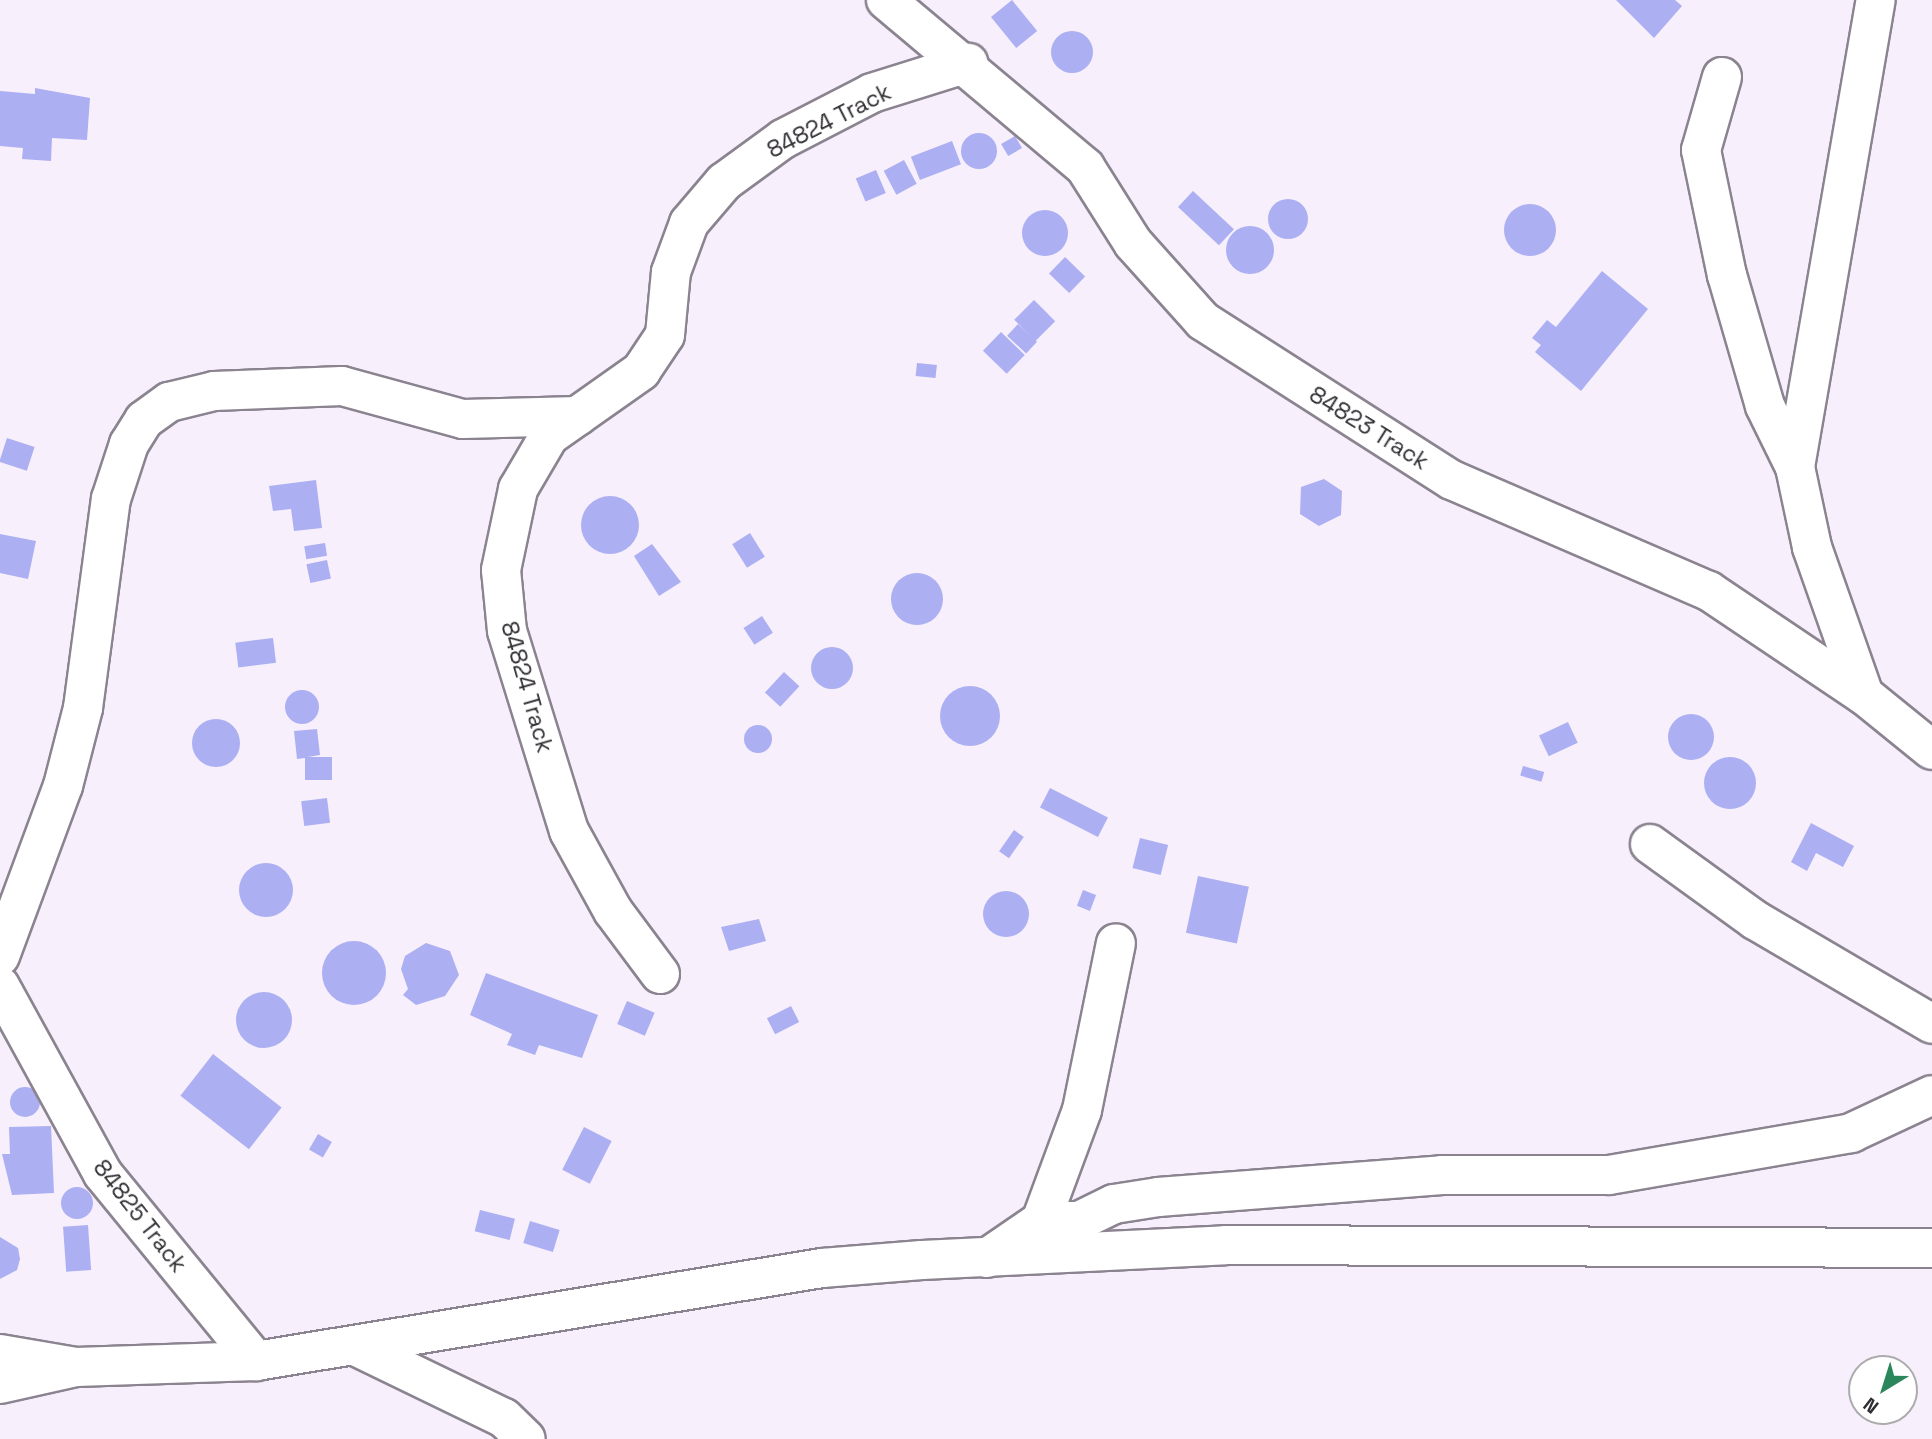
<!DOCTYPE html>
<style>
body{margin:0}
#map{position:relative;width:1932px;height:1439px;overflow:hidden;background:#f7effc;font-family:"Space Grotesk",sans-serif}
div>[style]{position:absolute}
.building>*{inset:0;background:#acaff2;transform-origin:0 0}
.round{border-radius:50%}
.roads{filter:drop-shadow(2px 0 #8b8490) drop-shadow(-2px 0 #8b8490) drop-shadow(0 2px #8b8490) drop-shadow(0 -2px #8b8490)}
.minor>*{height:38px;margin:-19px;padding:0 19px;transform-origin:19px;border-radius:19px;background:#fff}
.tertiary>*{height:38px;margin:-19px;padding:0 19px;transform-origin:19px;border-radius:19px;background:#fff}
span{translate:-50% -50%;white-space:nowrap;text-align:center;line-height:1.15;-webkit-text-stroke:6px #fff;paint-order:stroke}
.street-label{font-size:23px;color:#302d32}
.north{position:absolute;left:1848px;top:1355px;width:70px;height:70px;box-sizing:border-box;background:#fff;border:2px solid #acabad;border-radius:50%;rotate:218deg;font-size:19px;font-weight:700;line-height:28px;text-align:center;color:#302d32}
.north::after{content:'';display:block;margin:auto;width:24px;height:32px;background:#2b865c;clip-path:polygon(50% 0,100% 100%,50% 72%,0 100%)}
</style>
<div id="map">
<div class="building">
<i style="left:1012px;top:0;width:40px;height:27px;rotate:51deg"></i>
<i style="clip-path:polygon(1616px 0,1675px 0,1682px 6px,1654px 38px)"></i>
<i class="round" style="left:1051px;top:31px;width:42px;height:42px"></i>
<i style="clip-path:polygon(35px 88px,90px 98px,87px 140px,52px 138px,51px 161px,22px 159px,23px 148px,0 146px,0 91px,35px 94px)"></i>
<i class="round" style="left:961px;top:133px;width:36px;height:36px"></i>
<i style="left:1015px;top:136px;width:14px;height:16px;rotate:60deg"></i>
<i style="left:952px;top:141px;width:25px;height:44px;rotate:69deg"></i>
<i style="left:904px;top:160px;width:27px;height:23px;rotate:62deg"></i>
<i style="left:876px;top:170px;width:25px;height:22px;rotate:67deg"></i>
<i style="left:1193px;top:191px;width:56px;height:22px;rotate:43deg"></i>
<i class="round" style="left:1268px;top:199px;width:40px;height:40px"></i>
<i class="round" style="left:1504px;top:204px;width:52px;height:52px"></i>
<i class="round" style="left:1022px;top:210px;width:46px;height:46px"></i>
<i class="round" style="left:1226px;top:226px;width:48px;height:48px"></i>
<i style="left:1065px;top:257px;width:28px;height:23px;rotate:44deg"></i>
<i style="clip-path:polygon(1602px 271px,1648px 309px,1581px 391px,1535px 352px,1541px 345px,1532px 338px,1547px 320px,1556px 327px)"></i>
<i style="left:1034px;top:300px;width:30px;height:28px;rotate:45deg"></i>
<i style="left:1018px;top:324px;width:26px;height:16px;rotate:43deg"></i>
<i style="left:1001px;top:332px;width:33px;height:26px;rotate:44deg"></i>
<i style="left:917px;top:363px;width:20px;height:13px;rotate:6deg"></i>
<i style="left:7px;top:438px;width:29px;height:25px;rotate:18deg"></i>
<i style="clip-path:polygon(1324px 479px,1342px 491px,1341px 515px,1319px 526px,1300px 514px,1301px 487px)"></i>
<i style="clip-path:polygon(316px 480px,322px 528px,294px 531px,291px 509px,273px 511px,269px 486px)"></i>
<i class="round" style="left:581px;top:496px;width:58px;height:58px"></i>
<i style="left:750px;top:533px;width:28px;height:21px;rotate:58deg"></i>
<i style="clip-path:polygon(0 534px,36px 541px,28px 579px,0 573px)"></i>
<i style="left:325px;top:543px;width:13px;height:21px;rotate:81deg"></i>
<i style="clip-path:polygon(652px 544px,681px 582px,659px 596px,634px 556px)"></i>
<i style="left:327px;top:560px;width:19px;height:21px;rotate:78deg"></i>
<i class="round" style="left:891px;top:573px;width:52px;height:52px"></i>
<i style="left:762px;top:616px;width:20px;height:22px;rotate:57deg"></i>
<i style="left:273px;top:638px;width:25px;height:38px;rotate:83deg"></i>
<i class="round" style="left:811px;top:647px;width:42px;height:42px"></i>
<i style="left:784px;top:672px;width:21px;height:28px;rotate:43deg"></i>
<i class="round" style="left:940px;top:686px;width:60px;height:60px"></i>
<i class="round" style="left:285px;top:690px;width:34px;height:34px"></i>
<i class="round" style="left:1668px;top:714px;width:46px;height:46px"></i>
<i class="round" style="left:192px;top:719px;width:48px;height:48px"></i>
<i style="left:1568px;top:722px;width:23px;height:32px;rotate:65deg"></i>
<i class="round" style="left:744px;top:725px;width:28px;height:28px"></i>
<i style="clip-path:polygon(317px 729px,320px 755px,308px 757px,332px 757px,332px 780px,305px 780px,305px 758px,297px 759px,294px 731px)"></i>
<i class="round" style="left:1704px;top:757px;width:52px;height:52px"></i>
<i style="left:1523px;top:766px;width:22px;height:10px;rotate:16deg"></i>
<i style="left:1050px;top:788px;width:65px;height:22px;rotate:27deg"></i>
<i style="left:327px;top:798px;width:25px;height:26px;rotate:83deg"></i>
<i style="clip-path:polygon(1811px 823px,1854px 846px,1843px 867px,1816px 853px,1807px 871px,1791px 862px)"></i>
<i style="left:1014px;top:830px;width:12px;height:26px;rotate:35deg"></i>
<i style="left:1140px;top:838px;width:29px;height:31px;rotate:14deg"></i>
<i class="round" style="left:239px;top:863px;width:54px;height:54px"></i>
<i style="left:1198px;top:876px;width:52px;height:58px;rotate:12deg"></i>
<i style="left:1083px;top:890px;width:14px;height:17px;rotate:21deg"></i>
<i class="round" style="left:983px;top:891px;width:46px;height:46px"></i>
<i style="clip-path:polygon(759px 919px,766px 941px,729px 951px,721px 927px)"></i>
<i class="round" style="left:322px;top:941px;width:64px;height:64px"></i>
<i style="clip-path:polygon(426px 943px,450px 951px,459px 975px,445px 996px,416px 1005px,403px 995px,408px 989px,401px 969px,405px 956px)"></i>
<i style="clip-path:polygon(486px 973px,598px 1015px,582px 1058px,539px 1045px,535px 1055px,507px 1045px,512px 1034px,470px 1015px)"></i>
<i class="round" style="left:236px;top:992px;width:56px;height:56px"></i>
<i style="left:627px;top:1001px;width:30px;height:25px;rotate:23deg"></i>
<i style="left:791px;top:1006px;width:18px;height:27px;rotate:63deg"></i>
<i style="left:213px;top:1054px;width:87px;height:53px;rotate:38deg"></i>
<i class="round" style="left:10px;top:1087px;width:30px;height:30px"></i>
<i style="clip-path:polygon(51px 1126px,54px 1193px,12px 1195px,2px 1154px,10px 1154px,9px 1127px)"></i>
<i style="left:584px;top:1127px;width:31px;height:48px;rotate:27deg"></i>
<i style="left:318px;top:1134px;width:16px;height:18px;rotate:30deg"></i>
<i class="round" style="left:61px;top:1187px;width:32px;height:32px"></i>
<i style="left:480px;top:1210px;width:36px;height:22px;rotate:14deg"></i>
<i style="left:530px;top:1221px;width:31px;height:23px;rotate:17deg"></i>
<i style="left:88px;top:1225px;width:45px;height:25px;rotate:86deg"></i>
<i style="clip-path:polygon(0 1237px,18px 1248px,20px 1259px,17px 1270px,0 1279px)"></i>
</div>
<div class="roads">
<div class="minor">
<i style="left:886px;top:0;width:260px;rotate:40deg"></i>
<i style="left:1085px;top:167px;width:90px;rotate:57.7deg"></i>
<i style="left:1133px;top:243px;width:105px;rotate:48.1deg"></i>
<i style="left:1203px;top:321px;width:295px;rotate:32.6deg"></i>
<i style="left:1452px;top:480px;width:280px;rotate:23.4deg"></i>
<i style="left:1709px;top:591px;width:187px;rotate:33.9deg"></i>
<i style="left:1864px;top:695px;width:87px;rotate:39deg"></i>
<i style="left:1722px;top:77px;width:76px;rotate:106deg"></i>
<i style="left:1701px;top:150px;width:128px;rotate:78.3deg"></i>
<i style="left:1727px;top:275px;width:136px;rotate:73.8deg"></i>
<i style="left:1765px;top:406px;width:68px;rotate:63.8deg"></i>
<i style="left:1864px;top:695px;width:157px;rotate:-109.4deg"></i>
<i style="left:1812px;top:547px;width:82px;rotate:-102deg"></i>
<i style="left:1795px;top:467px;width:474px;rotate:-80.2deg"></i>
<i style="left:1650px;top:844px;width:130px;rotate:35.9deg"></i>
<i style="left:1755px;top:920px;width:205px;rotate:30.4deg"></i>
<i style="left:0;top:956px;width:181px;rotate:-69.7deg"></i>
<i style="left:63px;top:786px;width:81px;rotate:-75.6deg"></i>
<i style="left:83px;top:708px;width:211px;rotate:-82.4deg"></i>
<i style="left:111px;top:499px;width:58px;rotate:-71.9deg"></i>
<i style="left:129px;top:444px;width:28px;rotate:-58deg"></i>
<i style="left:144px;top:420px;width:31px;rotate:-36deg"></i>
<i style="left:169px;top:402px;width:46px;rotate:-13.7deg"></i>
<i style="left:214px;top:391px;width:128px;rotate:-2.2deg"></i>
<i style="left:342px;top:386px;width:125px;rotate:15.3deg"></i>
<i style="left:463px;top:419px;width:115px;rotate:-1.5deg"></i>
<i style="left:660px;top:974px;width:79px;rotate:-126.7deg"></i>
<i style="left:613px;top:911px;width:91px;rotate:-118.8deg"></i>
<i style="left:569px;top:831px;width:209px;rotate:-107.2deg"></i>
<i style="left:507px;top:631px;width:61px;rotate:-95.6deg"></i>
<i style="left:501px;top:570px;width:83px;rotate:-78.1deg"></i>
<i style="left:518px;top:489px;width:61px;rotate:-59.7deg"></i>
<i style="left:549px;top:436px;width:113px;rotate:-35.2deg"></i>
<i style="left:641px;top:371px;width:43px;rotate:-56.3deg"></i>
<i style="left:665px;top:335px;width:63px;rotate:-84.6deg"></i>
<i style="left:671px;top:272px;width:52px;rotate:-69.8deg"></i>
<i style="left:689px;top:223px;width:54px;rotate:-49.5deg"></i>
<i style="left:724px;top:182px;width:73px;rotate:-36.1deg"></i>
<i style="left:783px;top:139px;width:100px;rotate:-27.3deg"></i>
<i style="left:872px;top:93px;width:101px;rotate:-17.4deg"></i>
<i style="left:0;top:986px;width:214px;rotate:61.3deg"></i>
<i style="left:103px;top:1174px;width:242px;rotate:50.7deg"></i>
<i style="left:1041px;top:1221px;width:118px;rotate:-69.7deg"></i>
<i style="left:1082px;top:1110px;width:170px;rotate:-78.5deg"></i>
<i style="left:987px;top:1258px;width:65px;rotate:-34.4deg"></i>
<i style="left:1041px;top:1221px;width:38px"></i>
<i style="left:1079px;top:1221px;width:39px;rotate:-26deg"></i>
<i style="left:1114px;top:1204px;width:45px;rotate:-9deg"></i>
<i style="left:1158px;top:1197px;width:285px;rotate:-4.4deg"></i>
<i style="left:1442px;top:1175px;width:167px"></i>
<i style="left:1609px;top:1175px;width:246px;rotate:-9.8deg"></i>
<i style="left:1851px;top:1133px;width:89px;rotate:-25.1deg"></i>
<i style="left:355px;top:1346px;width:165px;rotate:25.8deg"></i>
<i style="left:504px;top:1418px;width:30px;rotate:44deg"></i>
<i style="left:0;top:1384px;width:78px;rotate:-12.6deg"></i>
</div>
<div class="tertiary">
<i style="left:0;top:1354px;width:77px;rotate:9.7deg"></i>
<i style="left:76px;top:1367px;width:180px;rotate:-1.9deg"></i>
<i style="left:256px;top:1361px;width:574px;rotate:-9.33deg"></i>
<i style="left:822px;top:1268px;width:100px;rotate:-4.6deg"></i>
<i style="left:922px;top:1260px;width:304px;rotate:-2.8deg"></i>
<i style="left:1226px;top:1245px;width:706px;rotate:0.24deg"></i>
</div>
</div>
<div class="street-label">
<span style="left:829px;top:121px;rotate:-27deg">84824 Track</span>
<span style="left:1369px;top:428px;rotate:32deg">84823 Track</span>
<span style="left:527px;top:687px;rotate:74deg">84824 Track</span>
<span style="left:140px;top:1216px;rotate:52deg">84825 Track</span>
</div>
<div class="north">N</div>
</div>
